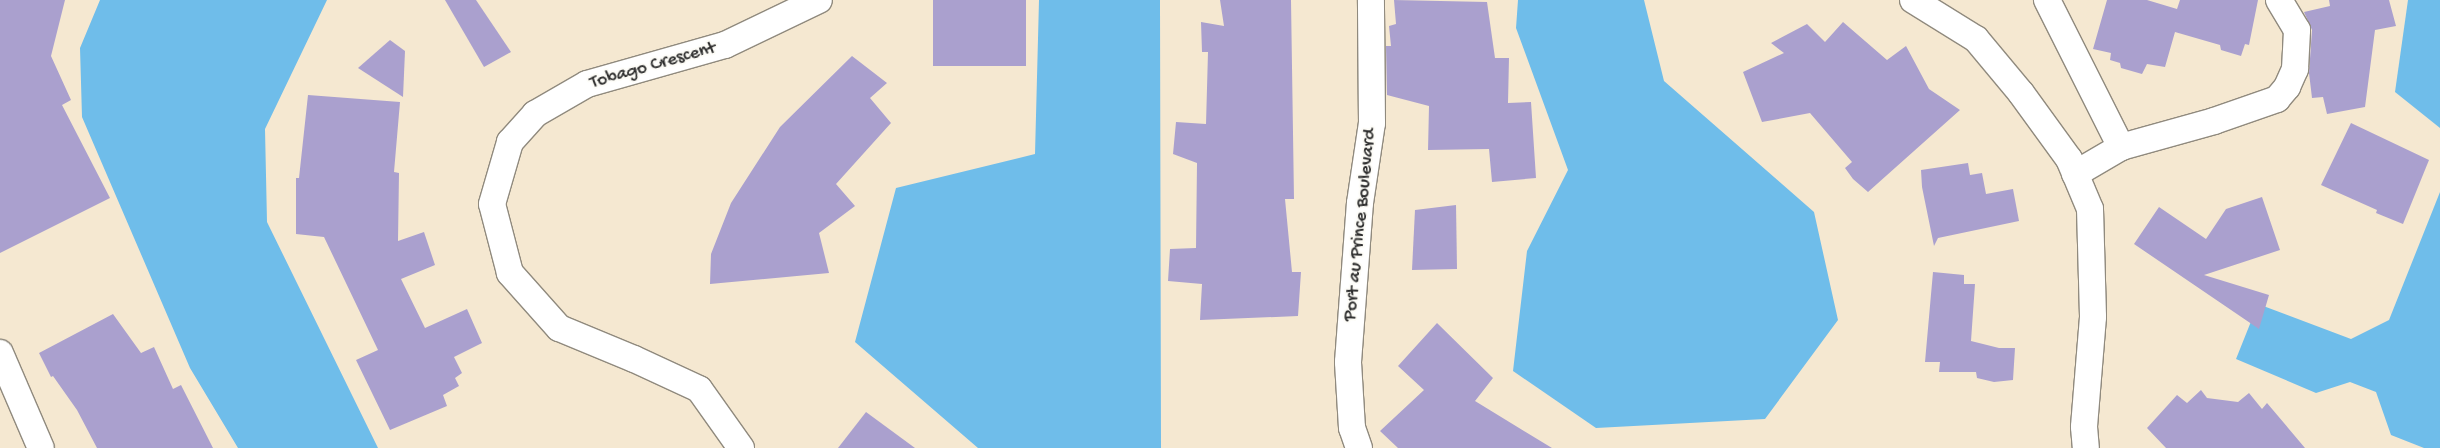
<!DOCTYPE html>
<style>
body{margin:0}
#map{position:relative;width:2440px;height:448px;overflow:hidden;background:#f5e8d1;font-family:"Gochi Hand",sans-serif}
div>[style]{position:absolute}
.water>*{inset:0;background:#6fbdea}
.building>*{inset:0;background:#aaa0ce;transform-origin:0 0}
.roads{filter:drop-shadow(1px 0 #908a7e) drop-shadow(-1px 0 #908a7e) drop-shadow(0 1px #908a7e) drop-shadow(0 -1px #908a7e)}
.street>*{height:26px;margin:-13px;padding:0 13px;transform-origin:13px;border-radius:13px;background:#fff}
span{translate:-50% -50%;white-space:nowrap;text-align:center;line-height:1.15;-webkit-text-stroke:4px #fdfcf7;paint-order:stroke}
.street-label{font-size:19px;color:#2b2b2b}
</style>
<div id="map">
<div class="water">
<i style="clip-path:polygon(100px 0,327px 0,265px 129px,267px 222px,378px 448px,238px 448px,190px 368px,82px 117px,80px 48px)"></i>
<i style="clip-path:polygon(1039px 0,1160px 0,1161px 448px,978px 448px,855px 342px,896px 188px,1035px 154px)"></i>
<i style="clip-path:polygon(1518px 0,1644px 0,1664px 81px,1814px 212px,1838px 320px,1765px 419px,1596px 428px,1513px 371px,1527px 251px,1568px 170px,1516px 28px)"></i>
<i style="clip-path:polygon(2408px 0,2440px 0,2440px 128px,2395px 92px)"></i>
<i style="clip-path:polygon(2440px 192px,2440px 448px,2424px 448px,2391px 435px,2376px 392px,2350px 382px,2316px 393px,2236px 359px,2258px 304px,2351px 339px,2389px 320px)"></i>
</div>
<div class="building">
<i style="clip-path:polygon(0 0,65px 0,51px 56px,71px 100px,62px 105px,110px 198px,0 253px)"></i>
<i style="clip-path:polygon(445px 0,476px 0,511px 52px,484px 67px)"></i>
<i style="left:933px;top:0;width:93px;height:66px"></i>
<i style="clip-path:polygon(1220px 0,1291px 0,1294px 199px,1285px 199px,1292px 272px,1301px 272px,1298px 316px,1200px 320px,1202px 284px,1168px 281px,1170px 249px,1196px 248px,1197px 163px,1173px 154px,1176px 122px,1206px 124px,1208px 52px,1202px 52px,1201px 22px,1224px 26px)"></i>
<i style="clip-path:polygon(1394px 0,1487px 2px,1495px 58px,1509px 58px,1508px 103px,1531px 102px,1536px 178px,1492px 182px,1489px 149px,1428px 150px,1429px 106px,1387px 95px,1386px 46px,1391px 46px,1389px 26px,1396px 24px)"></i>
<i style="clip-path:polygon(2107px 0,2147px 0,2177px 9px,2180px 0,2258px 0,2249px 45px,2245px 44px,2241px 56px,2221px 50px,2220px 45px,2175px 32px,2165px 67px,2147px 64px,2142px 74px,2121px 68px,2120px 63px,2110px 60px,2111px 53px,2093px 49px)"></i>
<i style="clip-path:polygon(2329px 0,2389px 0,2396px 26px,2375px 30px,2365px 107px,2327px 114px,2323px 97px,2312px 98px,2309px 73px,2312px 30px,2304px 12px,2330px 6px)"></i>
<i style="clip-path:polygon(1843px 22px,1887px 60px,1906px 46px,1929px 89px,1960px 110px,1868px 192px,1853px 179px,1845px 168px,1852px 162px,1810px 113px,1762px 122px,1743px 72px,1784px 53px,1771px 43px,1807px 24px,1825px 42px)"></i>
<i style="clip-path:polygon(390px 40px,405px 51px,403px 97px,358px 68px)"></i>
<i style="clip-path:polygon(852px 56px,887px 83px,870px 98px,891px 123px,836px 184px,855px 206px,819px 233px,829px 273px,710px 284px,711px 254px,731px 203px,780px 127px)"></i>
<i style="clip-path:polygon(308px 95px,400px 102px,394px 172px,399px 173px,398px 241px,424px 232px,435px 265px,401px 279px,425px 328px,467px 309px,482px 343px,454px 357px,462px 373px,455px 378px,459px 386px,443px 395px,447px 406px,390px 430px,356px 360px,378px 350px,324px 237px,296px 234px,296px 178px,299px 178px)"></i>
<i style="clip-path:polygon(2351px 123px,2429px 160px,2403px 224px,2376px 213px,2377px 210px,2321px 185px)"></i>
<i style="clip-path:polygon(1968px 163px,1970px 175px,1982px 173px,1986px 194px,2013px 189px,2019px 221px,1938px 238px,1934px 246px,1922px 187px,1921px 170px)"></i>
<i style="clip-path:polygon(2262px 197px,2280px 250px,2204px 275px,2269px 295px,2259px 329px,2134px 244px,2159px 207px,2206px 239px,2226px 209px)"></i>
<i style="clip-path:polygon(1456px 205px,1457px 269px,1412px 270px,1415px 210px)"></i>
<i style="clip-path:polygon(1933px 272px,1964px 275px,1964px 284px,1975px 284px,1971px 341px,1999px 348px,2015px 348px,2013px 380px,1994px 382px,1977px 378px,1976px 372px,1939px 372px,1940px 362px,1925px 362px)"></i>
<i style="clip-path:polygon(113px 314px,141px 353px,154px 347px,173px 389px,181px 385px,213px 448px,97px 448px,77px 410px,53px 376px,51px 377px,39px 353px)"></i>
<i style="clip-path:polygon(1437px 323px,1493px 378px,1475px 401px,1552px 448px,1398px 448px,1380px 431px,1424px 390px,1398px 366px)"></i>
<i style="clip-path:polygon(2201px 390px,2207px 398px,2238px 402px,2249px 393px,2262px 409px,2267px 403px,2305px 448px,2166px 448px,2147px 428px,2177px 395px,2187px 403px)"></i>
<i style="clip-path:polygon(866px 412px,915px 448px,838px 448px)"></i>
</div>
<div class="roads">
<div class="street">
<i style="left:1913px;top:0;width:74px;rotate:31.8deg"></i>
<i style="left:1976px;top:39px;width:70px;rotate:50.2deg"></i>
<i style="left:2021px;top:93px;width:82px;rotate:54deg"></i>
<i style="left:2069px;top:159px;width:54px;rotate:67.2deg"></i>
<i style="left:2090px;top:209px;width:108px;rotate:88.4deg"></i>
<i style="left:2093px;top:317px;width:110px;rotate:94.7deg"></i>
<i style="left:2084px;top:427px;width:21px;rotate:85deg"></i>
<i style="left:2047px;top:0;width:165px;rotate:63.3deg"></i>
<i style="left:2075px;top:174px;width:53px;rotate:-30.4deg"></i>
<i style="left:2121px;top:147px;width:97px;rotate:-15.6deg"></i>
<i style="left:2214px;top:121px;width:67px;rotate:-19.2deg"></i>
<i style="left:2277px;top:99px;width:16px;rotate:-50deg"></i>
<i style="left:2287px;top:87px;width:20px;rotate:-66deg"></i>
<i style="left:2295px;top:69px;width:39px;rotate:-87deg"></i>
<i style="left:2297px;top:30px;width:35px;rotate:-121deg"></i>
<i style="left:0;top:353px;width:103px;rotate:66.7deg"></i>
<i style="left:741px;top:448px;width:72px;rotate:-125.4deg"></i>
<i style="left:699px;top:389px;width:72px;rotate:-155.2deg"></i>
<i style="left:634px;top:359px;width:81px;rotate:-157.5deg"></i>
<i style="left:559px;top:328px;width:74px;rotate:-131.7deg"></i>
<i style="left:510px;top:273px;width:71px;rotate:-104.6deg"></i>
<i style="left:492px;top:204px;width:65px;rotate:-73.8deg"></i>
<i style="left:510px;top:142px;width:38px;rotate:-48deg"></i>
<i style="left:535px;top:114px;width:60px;rotate:-30deg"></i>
<i style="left:587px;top:84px;width:143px;rotate:-15.8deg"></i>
<i style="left:725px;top:45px;width:104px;rotate:-25.6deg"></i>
<i style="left:1359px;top:448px;width:21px;rotate:-109deg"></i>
<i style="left:1352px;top:428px;width:66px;rotate:-93.5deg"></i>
<i style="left:1348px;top:362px;width:159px;rotate:-85.7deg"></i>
<i style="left:1360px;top:203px;width:81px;rotate:-81.5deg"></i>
<i style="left:1372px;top:123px;width:123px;rotate:-90.5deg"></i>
</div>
</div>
<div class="street-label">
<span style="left:653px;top:66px;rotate:-16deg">Tobago Crescent</span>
<span style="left:1361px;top:225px;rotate:-84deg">Port au Prince Boulevard</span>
</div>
</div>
